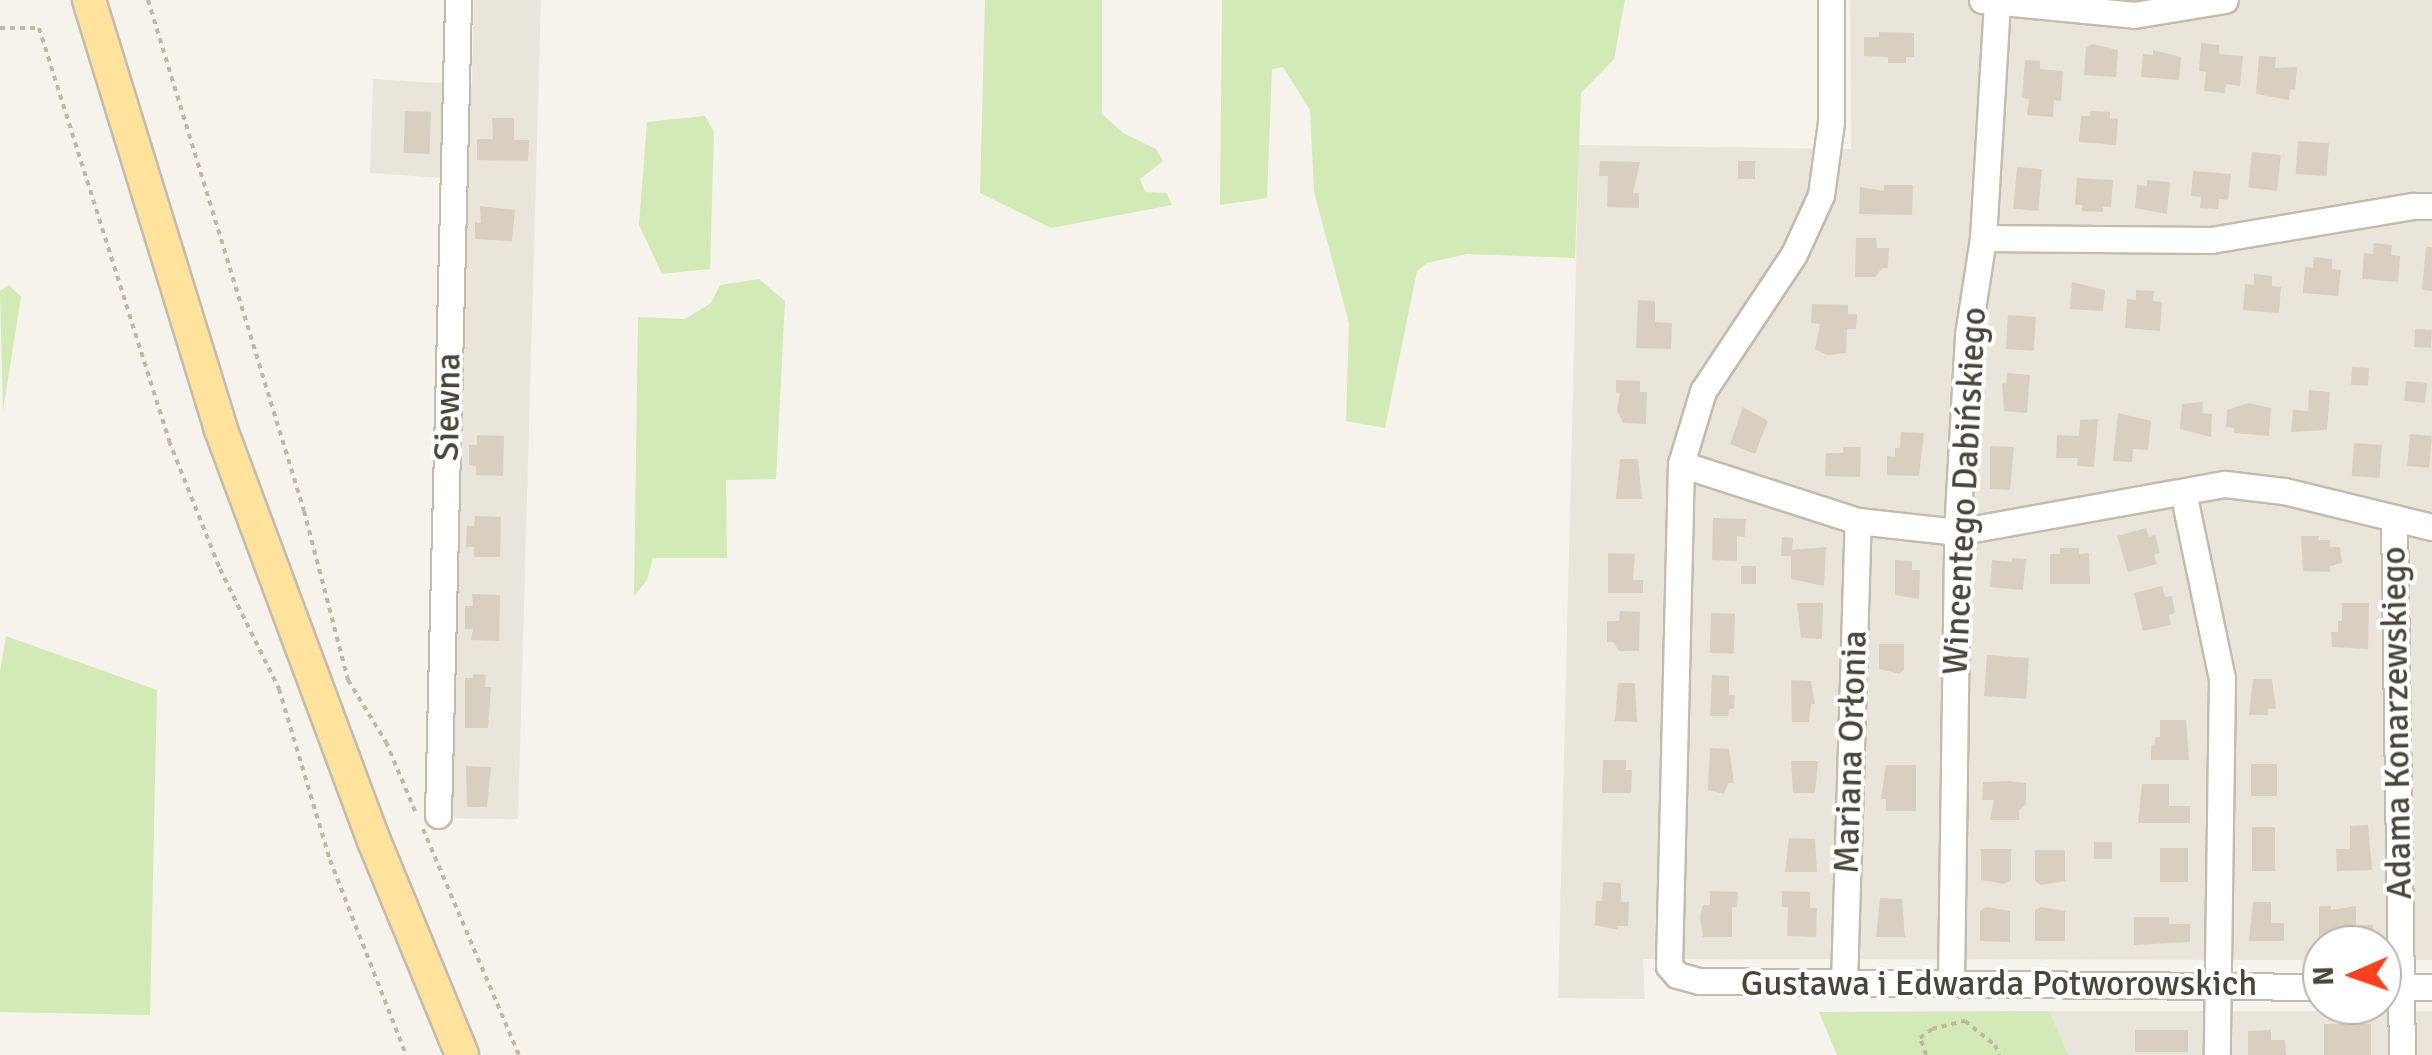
<!DOCTYPE html>
<meta charset="utf-8">
<style>
body{margin:0}
#map{position:relative;width:2432px;height:1055px;overflow:hidden;background:#f6f3ec;font-family:Signika,sans-serif}
div>[style]{position:absolute}
.residential>*{inset:0;background:#eae5da;transform-origin:0 0}
.green>*{inset:0;background:#d2eab5}
.building>*{inset:0;background:#d8cfc1;transform-origin:0 0}
.path>*{height:4px;margin-top:-2px;transform-origin:0;background:repeating-linear-gradient(90deg,#c4b79f 0 5px,transparent 0 10px)}
.roads{filter:drop-shadow(2px 0 #c2bbae) drop-shadow(-2px 0 #c2bbae) drop-shadow(0 2px #c2bbae) drop-shadow(0 -2px #c2bbae)}
.minor>*{height:25px;margin:-12.5px;padding:0 12.5px;transform-origin:12.5px;border-radius:12.5px;background:#fff}
.major>*{height:32px;margin:-16px;padding:0 16px;transform-origin:16px;border-radius:16px;background:#ffe39c}
span{translate:-50% -50%;white-space:nowrap;text-align:center;line-height:1.15;-webkit-text-stroke:8px #fff;paint-order:stroke}
.street-label{font-size:35px;color:#4b4439}
.north{position:absolute;left:2302px;top:925px;width:100px;height:100px;box-sizing:border-box;background:#fff;border:2px solid #b7b4b0;border-radius:50%;rotate:268deg;font-size:28px;font-weight:700;line-height:40px;text-align:center;color:#4b4439}
.north::after{content:'';display:block;margin:auto;width:35px;height:45px;background:#fc3f1d;clip-path:polygon(50% 0,100% 100%,50% 72%,0 100%)}
</style>
<div id="map">
<div class="residential">
<i style="clip-path:polygon(474px 0,541px 0,518px 819px,428px 818px,443px 178px,370px 173px,373px 79px,472px 85px)"></i>
<i style="clip-path:polygon(1850px 0,2432px 0,2432px 960px,2382px 960px,2382px 945px,2322px 945px,2322px 960px,1643px 959px,1645px 999px,1558px 998px,1579px 145px,1851px 149px)"></i>
<i style="left:2049px;top:1011px;width:383px;height:48px"></i>
</div>
<div class="green">
<i style="clip-path:polygon(985px 0,1102px 0,1102px 114px,1123px 133px,1156px 149px,1163px 161px,1140px 179px,1145px 192px,1167px 193px,1172px 205px,1051px 228px,980px 193px)"></i>
<i style="clip-path:polygon(1222px 0,1625px 0,1614px 59px,1581px 93px,1575px 258px,1467px 254px,1427px 263px,1417px 271px,1385px 428px,1346px 421px,1349px 323px,1314px 192px,1310px 110px,1283px 67px,1272px 69px,1267px 198px,1220px 205px)"></i>
<i style="clip-path:polygon(705px 116px,714px 132px,710px 269px,662px 274px,639px 225px,647px 122px)"></i>
<i style="clip-path:polygon(759px 279px,785px 301px,776px 479px,726px 480px,727px 558px,653px 558px,647px 580px,634px 596px,638px 317px,685px 319px,711px 303px,720px 285px)"></i>
<i style="clip-path:polygon(9px 285px,21px 297px,3px 411px,0 291px)"></i>
<i style="clip-path:polygon(6px 636px,157px 690px,150px 1015px,0 1012px,0 672px)"></i>
<i style="clip-path:polygon(2049px 1011px,2068px 1055px,1837px 1055px,1819px 1012px)"></i>
</div>
<div class="building">
<i style="clip-path:polygon(1879px 32px,1914px 33px,1914px 57px,1906px 57px,1906px 63px,1888px 63px,1888px 57px,1864px 56px,1864px 37px,1879px 37px)"></i>
<i style="clip-path:polygon(2201px 43px,2219px 45px,2219px 54px,2243px 56px,2240px 86px,2226px 84px,2225px 93px,2204px 91px,2206px 72px,2199px 71px)"></i>
<i style="clip-path:polygon(2092px 44px,2118px 50px,2116px 77px,2084px 75px,2086px 48px)"></i>
<i style="clip-path:polygon(2153px 50px,2181px 57px,2179px 80px,2141px 77px,2143px 54px,2153px 55px)"></i>
<i style="clip-path:polygon(2259px 56px,2276px 57px,2275px 68px,2297px 67px,2295px 90px,2290px 89px,2289px 100px,2256px 94px)"></i>
<i style="clip-path:polygon(2025px 60px,2040px 61px,2040px 69px,2063px 71px,2061px 101px,2054px 100px,2053px 117px,2027px 115px,2029px 99px,2022px 98px)"></i>
<i style="left:405px;top:111px;width:26px;height:42px;rotate:2deg"></i>
<i style="clip-path:polygon(2090px 111px,2110px 112px,2110px 118px,2118px 119px,2116px 145px,2079px 142px,2081px 116px,2090px 116px)"></i>
<i style="clip-path:polygon(492px 118px,514px 118px,514px 140px,529px 140px,528px 161px,477px 160px,477px 139px,493px 139px)"></i>
<i style="left:2298px;top:141px;width:31px;height:33px;rotate:4deg"></i>
<i style="left:2252px;top:152px;width:29px;height:36px;rotate:6deg"></i>
<i style="clip-path:polygon(1600px 161px,1640px 162px,1633px 193px,1639px 193px,1639px 208px,1607px 207px,1608px 176px,1599px 176px)"></i>
<i style="left:1738px;top:161px;width:17px;height:18px"></i>
<i style="left:2017px;top:167px;width:25px;height:42px;rotate:5deg"></i>
<i style="clip-path:polygon(2193px 171px,2231px 174px,2228px 200px,2219px 199px,2218px 209px,2200px 208px,2201px 197px,2191px 196px)"></i>
<i style="clip-path:polygon(2077px 178px,2113px 180px,2111px 207px,2103px 207px,2103px 212px,2082px 211px,2082px 205px,2075px 205px)"></i>
<i style="clip-path:polygon(2147px 180px,2170px 182px,2167px 214px,2135px 208px,2137px 185px,2147px 186px)"></i>
<i style="clip-path:polygon(1884px 185px,1913px 185px,1912px 215px,1859px 214px,1860px 187px,1884px 191px)"></i>
<i style="clip-path:polygon(480px 206px,515px 210px,512px 241px,475px 239px,475px 222px,481px 223px)"></i>
<i style="clip-path:polygon(1856px 238px,1876px 238px,1877px 248px,1889px 248px,1888px 268px,1882px 268px,1875px 277px,1855px 277px)"></i>
<i style="clip-path:polygon(2374px 243px,2392px 245px,2391px 255px,2400px 256px,2398px 282px,2362px 279px,2364px 253px,2373px 254px)"></i>
<i style="clip-path:polygon(2426px 247px,2432px 247px,2432px 291px,2422px 290px)"></i>
<i style="clip-path:polygon(2314px 257px,2332px 259px,2332px 269px,2341px 270px,2338px 296px,2303px 293px,2305px 267px,2313px 268px)"></i>
<i style="clip-path:polygon(2254px 274px,2272px 276px,2272px 286px,2281px 287px,2279px 313px,2243px 310px,2245px 284px,2254px 285px)"></i>
<i style="clip-path:polygon(2072px 282px,2105px 290px,2103px 311px,2070px 309px)"></i>
<i style="clip-path:polygon(2136px 290px,2154px 291px,2153px 301px,2162px 302px,2160px 331px,2125px 328px,2127px 299px,2136px 300px)"></i>
<i style="clip-path:polygon(1638px 300px,1655px 301px,1655px 322px,1672px 323px,1671px 349px,1636px 348px)"></i>
<i style="clip-path:polygon(1812px 304px,1848px 305px,1848px 314px,1857px 314px,1856px 329px,1847px 329px,1846px 353px,1827px 355px,1815px 349px,1820px 324px,1811px 323px)"></i>
<i style="left:2008px;top:315px;width:28px;height:34px;rotate:4deg"></i>
<i style="left:2415px;top:329px;width:17px;height:18px;rotate:3deg"></i>
<i style="left:2352px;top:367px;width:17px;height:18px;rotate:3deg"></i>
<i style="clip-path:polygon(2007px 373px,2030px 375px,2027px 413px,2004px 411px,2002px 383px,2006px 384px)"></i>
<i style="clip-path:polygon(1616px 380px,1640px 381px,1640px 392px,1647px 392px,1646px 424px,1623px 423px,1617px 410px,1620px 393px,1616px 392px)"></i>
<i style="left:2406px;top:381px;width:21px;height:20px;rotate:5deg"></i>
<i style="clip-path:polygon(2309px 390px,2330px 392px,2327px 430px,2291px 432px,2293px 410px,2308px 411px)"></i>
<i style="clip-path:polygon(2203px 402px,2202px 413px,2212px 414px,2211px 437px,2180px 429px,2182px 404px)"></i>
<i style="clip-path:polygon(2248px 403px,2271px 408px,2269px 436px,2234px 433px,2234px 428px,2226px 427px,2227px 410px)"></i>
<i style="clip-path:polygon(1743px 407px,1768px 421px,1755px 454px,1730px 444px)"></i>
<i style="clip-path:polygon(2118px 413px,2151px 421px,2148px 450px,2133px 449px,2132px 462px,2113px 461px)"></i>
<i style="clip-path:polygon(2098px 419px,2094px 467px,2077px 466px,2078px 458px,2056px 458px,2057px 435px,2079px 436px,2080px 420px)"></i>
<i style="clip-path:polygon(1901px 432px,1924px 433px,1919px 476px,1887px 475px,1887px 456px,1895px 457px,1895px 448px,1900px 448px)"></i>
<i style="left:2410px;top:434px;width:22px;height:32px;rotate:5deg"></i>
<i style="clip-path:polygon(477px 435px,504px 436px,503px 476px,476px 475px,476px 466px,469px 465px,469px 445px,477px 445px)"></i>
<i style="left:2354px;top:443px;width:28px;height:33px;rotate:4deg"></i>
<i style="clip-path:polygon(1990px 446px,2014px 447px,2010px 490px,1990px 489px)"></i>
<i style="clip-path:polygon(1843px 447px,1861px 447px,1860px 477px,1825px 476px,1826px 453px,1843px 453px)"></i>
<i style="clip-path:polygon(1620px 459px,1638px 459px,1642px 499px,1616px 499px)"></i>
<i style="clip-path:polygon(475px 516px,501px 517px,500px 557px,474px 557px,474px 547px,466px 547px,467px 526px,474px 526px)"></i>
<i style="clip-path:polygon(1713px 518px,1746px 519px,1745px 537px,1737px 536px,1737px 561px,1712px 560px)"></i>
<i style="clip-path:polygon(2146px 528px,2149px 537px,2155px 535px,2160px 553px,2154px 555px,2157px 564px,2128px 572px,2117px 536px)"></i>
<i style="clip-path:polygon(2301px 536px,2319px 536px,2318px 540px,2330px 540px,2330px 547px,2340px 547px,2342px 563px,2330px 566px,2330px 572px,2303px 571px)"></i>
<i style="clip-path:polygon(1782px 537px,1793px 538px,1792px 550px,1826px 547px,1824px 586px,1791px 579px,1791px 556px,1781px 556px)"></i>
<i style="clip-path:polygon(2060px 548px,2079px 548px,2079px 554px,2089px 553px,2090px 584px,2050px 584px,2050px 554px,2060px 554px)"></i>
<i style="clip-path:polygon(1608px 553px,1635px 554px,1633px 580px,1643px 580px,1643px 593px,1608px 593px)"></i>
<i style="clip-path:polygon(2012px 558px,2026px 559px,2023px 590px,1990px 587px,1992px 560px,2012px 562px)"></i>
<i style="clip-path:polygon(1895px 560px,1912px 561px,1912px 570px,1920px 570px,1919px 599px,1895px 595px)"></i>
<i style="left:1741px;top:566px;width:15px;height:18px"></i>
<i style="clip-path:polygon(2162px 586px,2165px 597px,2172px 596px,2175px 613px,2169px 615px,2171px 625px,2143px 631px,2134px 593px)"></i>
<i style="clip-path:polygon(472px 594px,500px 595px,499px 641px,471px 640px,473px 629px,465px 629px,465px 606px,473px 606px)"></i>
<i style="clip-path:polygon(1797px 603px,1823px 603px,1822px 639px,1801px 638px)"></i>
<i style="clip-path:polygon(2342px 603px,2369px 603px,2368px 649px,2332px 647px,2331px 632px,2338px 632px,2338px 621px,2342px 621px)"></i>
<i style="clip-path:polygon(1620px 611px,1640px 612px,1639px 651px,1619px 651px,1613px 642px,1607px 642px,1607px 621px,1619px 621px)"></i>
<i style="left:1711px;top:613px;width:24px;height:40px;rotate:2deg"></i>
<i style="clip-path:polygon(1879px 644px,1904px 644px,1904px 669px,1900px 674px,1879px 669px)"></i>
<i style="left:1987px;top:655px;width:42px;height:41px;rotate:4deg"></i>
<i style="clip-path:polygon(474px 674px,486px 675px,485px 687px,491px 687px,488px 728px,465px 728px,465px 678px,473px 678px)"></i>
<i style="clip-path:polygon(1712px 675px,1729px 676px,1729px 695px,1735px 695px,1734px 709px,1729px 709px,1728px 716px,1710px 716px)"></i>
<i style="clip-path:polygon(2253px 679px,2272px 679px,2276px 709px,2268px 709px,2268px 715px,2249px 715px)"></i>
<i style="clip-path:polygon(1791px 680px,1811px 681px,1815px 704px,1811px 704px,1809px 722px,1792px 722px)"></i>
<i style="clip-path:polygon(1618px 683px,1635px 683px,1637px 722px,1615px 721px)"></i>
<i style="clip-path:polygon(2160px 720px,2186px 720px,2189px 760px,2151px 760px,2151px 745px,2155px 744px,2155px 737px,2160px 737px)"></i>
<i style="clip-path:polygon(1710px 748px,1729px 749px,1734px 783px,1728px 783px,1724px 794px,1708px 790px)"></i>
<i style="clip-path:polygon(1603px 760px,1626px 760px,1626px 770px,1632px 770px,1631px 793px,1602px 793px)"></i>
<i style="clip-path:polygon(1791px 761px,1818px 761px,1815px 793px,1793px 793px)"></i>
<i style="left:2251px;top:764px;width:26px;height:32px"></i>
<i style="clip-path:polygon(1886px 765px,1916px 765px,1916px 811px,1886px 811px,1886px 799px,1881px 799px)"></i>
<i style="clip-path:polygon(466px 766px,491px 767px,487px 807px,467px 807px)"></i>
<i style="clip-path:polygon(2010px 781px,2026px 783px,2026px 804px,2019px 810px,2019px 820px,1990px 820px,1994px 800px,1982px 800px,1983px 782px)"></i>
<i style="clip-path:polygon(2142px 784px,2169px 784px,2169px 806px,2190px 806px,2190px 823px,2138px 823px)"></i>
<i style="clip-path:polygon(2368px 825px,2372px 870px,2337px 871px,2336px 849px,2350px 849px,2350px 826px)"></i>
<i style="left:2252px;top:827px;width:23px;height:44px"></i>
<i style="clip-path:polygon(1789px 838px,1815px 839px,1817px 872px,1785px 872px)"></i>
<i style="left:2094px;top:842px;width:18px;height:17px"></i>
<i style="left:2160px;top:848px;width:28px;height:34px"></i>
<i style="clip-path:polygon(1981px 849px,2011px 849px,2011px 880px,2005px 884px,1981px 880px)"></i>
<i style="clip-path:polygon(2035px 850px,2065px 850px,2065px 881px,2041px 885px,2035px 881px)"></i>
<i style="clip-path:polygon(1603px 882px,1621px 883px,1621px 902px,1629px 902px,1628px 926px,1618px 926px,1618px 930px,1595px 925px,1596px 901px,1602px 901px)"></i>
<i style="clip-path:polygon(1710px 891px,1738px 892px,1737px 907px,1732px 907px,1732px 937px,1703px 937px,1700px 916px,1703px 905px,1710px 905px)"></i>
<i style="clip-path:polygon(1782px 891px,1810px 892px,1810px 908px,1817px 908px,1816px 937px,1787px 936px,1788px 907px,1782px 907px)"></i>
<i style="clip-path:polygon(1880px 898px,1902px 899px,1905px 937px,1876px 937px)"></i>
<i style="clip-path:polygon(2253px 902px,2271px 902px,2271px 923px,2284px 923px,2284px 941px,2249px 941px)"></i>
<i style="clip-path:polygon(2319px 906px,2331px 906px,2331px 910px,2356px 906px,2356px 925px,2373px 925px,2374px 940px,2319px 944px)"></i>
<i style="clip-path:polygon(1986px 907px,2010px 911px,2010px 942px,1980px 941px,1980px 911px)"></i>
<i style="clip-path:polygon(2041px 907px,2065px 911px,2065px 941px,2035px 941px,2035px 910px)"></i>
<i style="clip-path:polygon(2134px 917px,2169px 917px,2169px 924px,2190px 924px,2190px 942px,2134px 945px)"></i>
<i style="left:2324px;top:1024px;width:47px;height:31px"></i>
<i style="left:2188px;top:1030px;width:22px;height:53px;rotate:90deg"></i>
<i style="clip-path:polygon(2271px 1030px,2271px 1040px,2285px 1040px,2286px 1055px,2248px 1055px,2248px 1031px)"></i>
</div>
<div class="path">
<i style="left:148px;top:0;width:534px;rotate:73.02deg"></i>
<i style="left:304px;top:511px;width:175px;rotate:75.4deg"></i>
<i style="left:348px;top:680px;width:73px;rotate:58.5deg"></i>
<i style="left:386px;top:742px;width:75px;rotate:67.2deg"></i>
<i style="left:0;top:28px;width:39px"></i>
<i style="left:39px;top:28px;width:433px;rotate:72.5deg"></i>
<i style="left:169px;top:441px;width:138px;rotate:68.3deg"></i>
<i style="left:220px;top:569px;width:134px;rotate:63.8deg"></i>
<i style="left:279px;top:689px;width:178px;rotate:73.4deg"></i>
<i style="left:330px;top:860px;width:209px;rotate:68.7deg"></i>
<i style="left:423px;top:829px;width:246px;rotate:67deg"></i>
<i style="left:1926px;top:1055px;width:18px;rotate:-109deg"></i>
<i style="left:1920px;top:1038px;width:15px;rotate:-37deg"></i>
<i style="left:1932px;top:1029px;width:34px;rotate:-14deg"></i>
<i style="left:1965px;top:1021px;width:38px;rotate:39deg"></i>
<i style="left:1995px;top:1045px;width:11px;rotate:68deg"></i>
</div>
<div class="roads">
<div class="minor">
<i style="left:1831px;top:0;width:122px;rotate:90deg"></i>
<i style="left:1831px;top:122px;width:74px;rotate:97.8deg"></i>
<i style="left:1821px;top:195px;width:65px;rotate:114.6deg"></i>
<i style="left:1794px;top:254px;width:164px;rotate:123.6deg"></i>
<i style="left:1703px;top:391px;width:76px;rotate:106.8deg"></i>
<i style="left:1681px;top:464px;width:502px;rotate:91.37deg"></i>
<i style="left:1669px;top:966px;width:12px;rotate:48deg"></i>
<i style="left:1677px;top:975px;width:23px;rotate:15deg"></i>
<i style="left:1699px;top:981px;width:623px;rotate:0.55deg"></i>
<i style="left:1982px;top:0;width:153px;rotate:5.6deg"></i>
<i style="left:2134px;top:15px;width:92px;rotate:-9.4deg"></i>
<i style="left:1983px;top:238px;width:228px;rotate:0.5deg"></i>
<i style="left:2211px;top:240px;width:205px;rotate:-9.6deg"></i>
<i style="left:2413px;top:206px;width:19px"></i>
<i style="left:1681px;top:464px;width:186px;rotate:17.9deg"></i>
<i style="left:1858px;top:521px;width:100px;rotate:6.3deg"></i>
<i style="left:1957px;top:532px;width:272px;rotate:-10.2deg"></i>
<i style="left:2225px;top:484px;width:59px;rotate:6.8deg"></i>
<i style="left:2284px;top:491px;width:152px;rotate:13.7deg"></i>
<i style="left:2183px;top:492px;width:190px;rotate:78.2deg"></i>
<i style="left:2222px;top:678px;width:377px;rotate:90.8deg"></i>
<i style="left:2394px;top:518px;width:537px;rotate:89.15deg"></i>
<i style="left:438px;top:815px;width:815px;rotate:-88.59deg"></i>
<i style="left:1951px;top:982px;width:450px;rotate:-89.2deg"></i>
<i style="left:1957px;top:532px;width:197px;rotate:-86.8deg"></i>
<i style="left:1968px;top:335px;width:98px;rotate:-81.2deg"></i>
<i style="left:1983px;top:238px;width:237px;rotate:-86.6deg"></i>
<i style="left:1844px;top:983px;width:462px;rotate:-88.3deg"></i>
<i style="left:2382px;top:987px;width:50px"></i>
</div>
<div class="major">
<i style="left:89px;top:0;width:447px;rotate:72.9deg"></i>
<i style="left:220px;top:427px;width:442px;rotate:69.6deg"></i>
<i style="left:374px;top:841px;width:231px;rotate:67.6deg"></i>
</div>
</div>
<div class="street-label">
<span style="left:448px;top:407px;rotate:-89deg">Siewna</span>
<span style="left:1965px;top:491px;rotate:-87deg">Wincentego Dabińskiego</span>
<span style="left:2397px;top:723px;rotate:-91deg">Adama Konarzewskiego</span>
<span style="left:1851px;top:752px;rotate:-88deg">Mariana Orłonia</span>
<span style="left:1999px;top:984px">Gustawa i Edwarda Potworowskich</span>
</div>
<div class="north">N</div>
</div>
